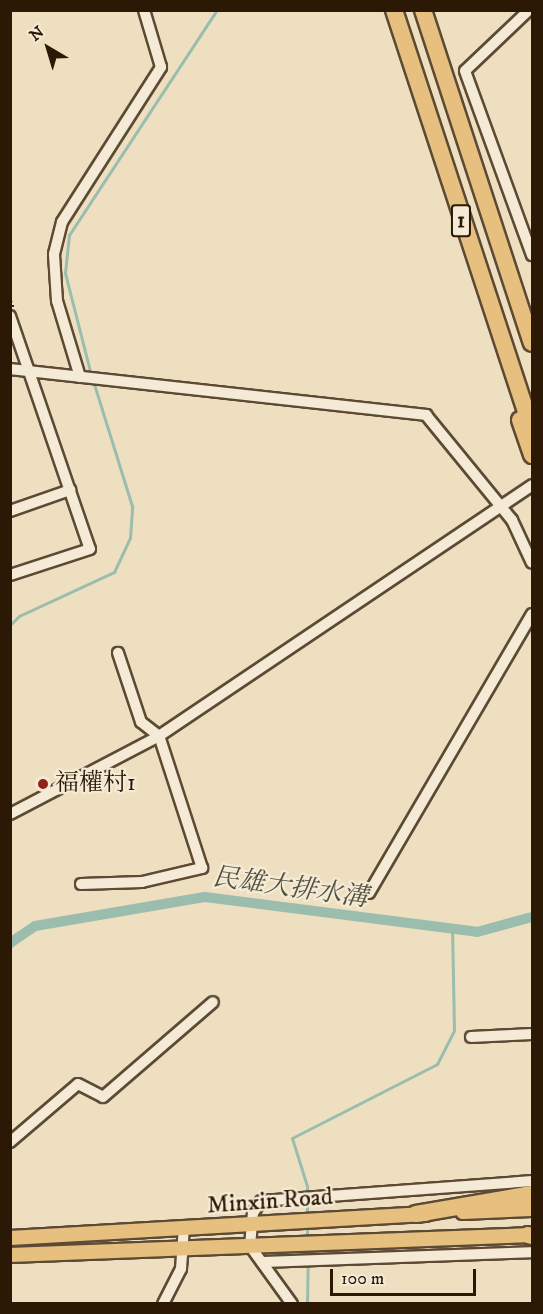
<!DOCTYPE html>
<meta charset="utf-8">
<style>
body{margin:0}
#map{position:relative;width:543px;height:1314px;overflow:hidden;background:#eedfc0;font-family:"IM FELL DW Pica","Noto Serif TC",serif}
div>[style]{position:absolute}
.stream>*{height:3px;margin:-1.5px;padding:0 1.5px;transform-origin:1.5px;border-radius:1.5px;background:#9abdad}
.canal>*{height:10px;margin:-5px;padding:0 5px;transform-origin:5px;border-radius:5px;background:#9abdad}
.path>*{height:1.5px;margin-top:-0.75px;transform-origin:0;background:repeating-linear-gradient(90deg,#2b1906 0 1.5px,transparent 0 4.5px)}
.roads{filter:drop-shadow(2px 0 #5c4a34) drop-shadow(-2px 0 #5c4a34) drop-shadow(0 2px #5c4a34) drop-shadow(0 -2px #5c4a34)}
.minor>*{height:10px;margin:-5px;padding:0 5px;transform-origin:5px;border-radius:5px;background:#f4ead6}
.major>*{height:14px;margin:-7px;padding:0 7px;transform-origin:7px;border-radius:7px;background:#e7c080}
.highway>*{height:16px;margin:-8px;padding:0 8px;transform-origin:8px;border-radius:8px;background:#e7c080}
.dots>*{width:16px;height:16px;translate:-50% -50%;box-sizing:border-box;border:3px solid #f4ead6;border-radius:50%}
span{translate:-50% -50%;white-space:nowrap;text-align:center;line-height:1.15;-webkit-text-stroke:4.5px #f4ead6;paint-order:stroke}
.shield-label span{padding:2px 4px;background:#f4ead6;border:2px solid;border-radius:4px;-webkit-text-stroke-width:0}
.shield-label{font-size:22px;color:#2b1906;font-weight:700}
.poi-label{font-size:24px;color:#2b1906}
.left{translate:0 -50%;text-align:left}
.street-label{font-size:24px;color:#2b1906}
.water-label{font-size:26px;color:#525240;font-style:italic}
.frame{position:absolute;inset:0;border:12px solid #2b1906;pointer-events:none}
.north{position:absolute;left:18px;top:18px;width:60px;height:60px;-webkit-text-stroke:4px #f4ead6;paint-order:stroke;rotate:322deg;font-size:16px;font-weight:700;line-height:24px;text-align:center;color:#2b1906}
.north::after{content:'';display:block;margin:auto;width:21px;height:27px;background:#2b1906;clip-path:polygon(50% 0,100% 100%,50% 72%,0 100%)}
.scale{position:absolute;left:330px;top:1269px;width:146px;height:27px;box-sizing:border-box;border:3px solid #2b1906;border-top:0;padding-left:8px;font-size:18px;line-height:21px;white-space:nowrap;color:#2b1906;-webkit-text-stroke:4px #f4ead6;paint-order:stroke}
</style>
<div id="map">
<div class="stream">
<i style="left:91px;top:375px;width:105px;rotate:-104.3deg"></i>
<i style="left:65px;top:273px;width:38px;rotate:-84deg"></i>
<i style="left:69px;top:235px;width:269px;rotate:-56.7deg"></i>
<i style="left:10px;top:625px;width:13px;rotate:-45deg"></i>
<i style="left:19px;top:616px;width:105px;rotate:-24.9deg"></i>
<i style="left:114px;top:572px;width:38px;rotate:-65deg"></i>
<i style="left:130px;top:538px;width:32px;rotate:-86deg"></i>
<i style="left:132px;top:506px;width:131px;rotate:-107.3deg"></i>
<i style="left:307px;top:1216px;width:30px;rotate:-90deg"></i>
<i style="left:307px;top:1186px;width:50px;rotate:-107.4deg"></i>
<i style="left:292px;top:1138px;width:163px;rotate:-27deg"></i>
<i style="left:437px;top:1064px;width:38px;rotate:-63deg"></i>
<i style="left:454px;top:1030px;width:101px;rotate:-91.1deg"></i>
<i style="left:307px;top:1226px;width:14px;rotate:90deg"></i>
<i style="left:307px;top:1304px;width:57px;rotate:-89deg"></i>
</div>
<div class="canal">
<i style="left:10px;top:943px;width:30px;rotate:-34deg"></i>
<i style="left:35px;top:926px;width:172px;rotate:-9.7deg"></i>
<i style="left:205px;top:897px;width:274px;rotate:7.3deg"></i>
<i style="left:477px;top:932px;width:57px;rotate:-15.3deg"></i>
</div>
<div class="path">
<i style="left:10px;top:297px;width:12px;rotate:70deg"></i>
</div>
<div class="roads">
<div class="minor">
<i style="left:529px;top:10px;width:88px;rotate:136.4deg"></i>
<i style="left:465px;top:71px;width:196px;rotate:70deg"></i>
<i style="left:10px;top:316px;width:246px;rotate:71.1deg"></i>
<i style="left:90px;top:549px;width:84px;rotate:162deg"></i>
<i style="left:10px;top:369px;width:419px;rotate:6.3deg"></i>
<i style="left:426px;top:415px;width:136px;rotate:50.7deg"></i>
<i style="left:512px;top:520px;width:47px;rotate:65.1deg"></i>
<i style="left:80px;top:377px;width:79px;rotate:-106.8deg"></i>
<i style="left:57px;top:301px;width:47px;rotate:-93.7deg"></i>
<i style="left:54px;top:254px;width:33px;rotate:-76deg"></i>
<i style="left:62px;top:222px;width:184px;rotate:-57.4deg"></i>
<i style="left:161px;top:67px;width:59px;rotate:-106.6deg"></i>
<i style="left:10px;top:511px;width:64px;rotate:-19.3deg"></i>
<i style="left:10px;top:814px;width:168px;rotate:-27.6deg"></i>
<i style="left:159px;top:736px;width:450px;rotate:-33.9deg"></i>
<i style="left:81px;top:884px;width:61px;rotate:-1.9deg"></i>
<i style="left:142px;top:882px;width:62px;rotate:-13.1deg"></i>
<i style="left:202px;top:868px;width:139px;rotate:-108deg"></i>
<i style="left:159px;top:736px;width:23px;rotate:-142deg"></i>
<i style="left:141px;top:722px;width:73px;rotate:-108.4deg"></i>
<i style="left:369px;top:893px;width:323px;rotate:-59.7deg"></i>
<i style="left:471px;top:1037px;width:61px;rotate:-2.8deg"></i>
<i style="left:10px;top:1142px;width:89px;rotate:-40.5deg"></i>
<i style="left:78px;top:1084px;width:28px;rotate:27deg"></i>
<i style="left:103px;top:1097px;width:145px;rotate:-40.8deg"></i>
<i style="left:262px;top:1262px;width:270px;rotate:-2.1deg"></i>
<i style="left:163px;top:1304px;width:39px;rotate:-63deg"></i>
<i style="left:181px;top:1269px;width:39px;rotate:-86deg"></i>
<i style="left:292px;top:1304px;width:72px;rotate:-125.9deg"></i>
<i style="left:250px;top:1246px;width:33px;rotate:-85deg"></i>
<i style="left:253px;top:1213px;width:14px;rotate:-56deg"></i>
<i style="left:261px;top:1201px;width:272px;rotate:-4.2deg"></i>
</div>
<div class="major">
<i style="left:463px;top:1212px;width:69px;rotate:-2.5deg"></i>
<i style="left:10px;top:1238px;width:416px;rotate:-3.3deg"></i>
<i style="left:10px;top:1255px;width:522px;rotate:-2.19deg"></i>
</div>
<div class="highway">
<i style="left:394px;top:10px;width:442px;rotate:71.8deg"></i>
<i style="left:423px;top:10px;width:350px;rotate:71.9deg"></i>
<i style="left:520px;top:420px;width:37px;rotate:71deg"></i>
<i style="left:416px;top:1214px;width:118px;rotate:-9.8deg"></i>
<i style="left:528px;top:1235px;width:4px;rotate:14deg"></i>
</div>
</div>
<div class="dots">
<i style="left:43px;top:784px;background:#8f2418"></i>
</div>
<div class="shield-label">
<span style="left:461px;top:221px">1</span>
</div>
<div class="poi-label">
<span class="left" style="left:55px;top:784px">福權村1</span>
</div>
<div class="street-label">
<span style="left:270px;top:1202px;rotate:-4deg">Minxin Road</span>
</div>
<div class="water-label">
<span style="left:290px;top:888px;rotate:8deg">民雄大排水溝</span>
</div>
<div class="frame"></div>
<div class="north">N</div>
<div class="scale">100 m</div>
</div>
